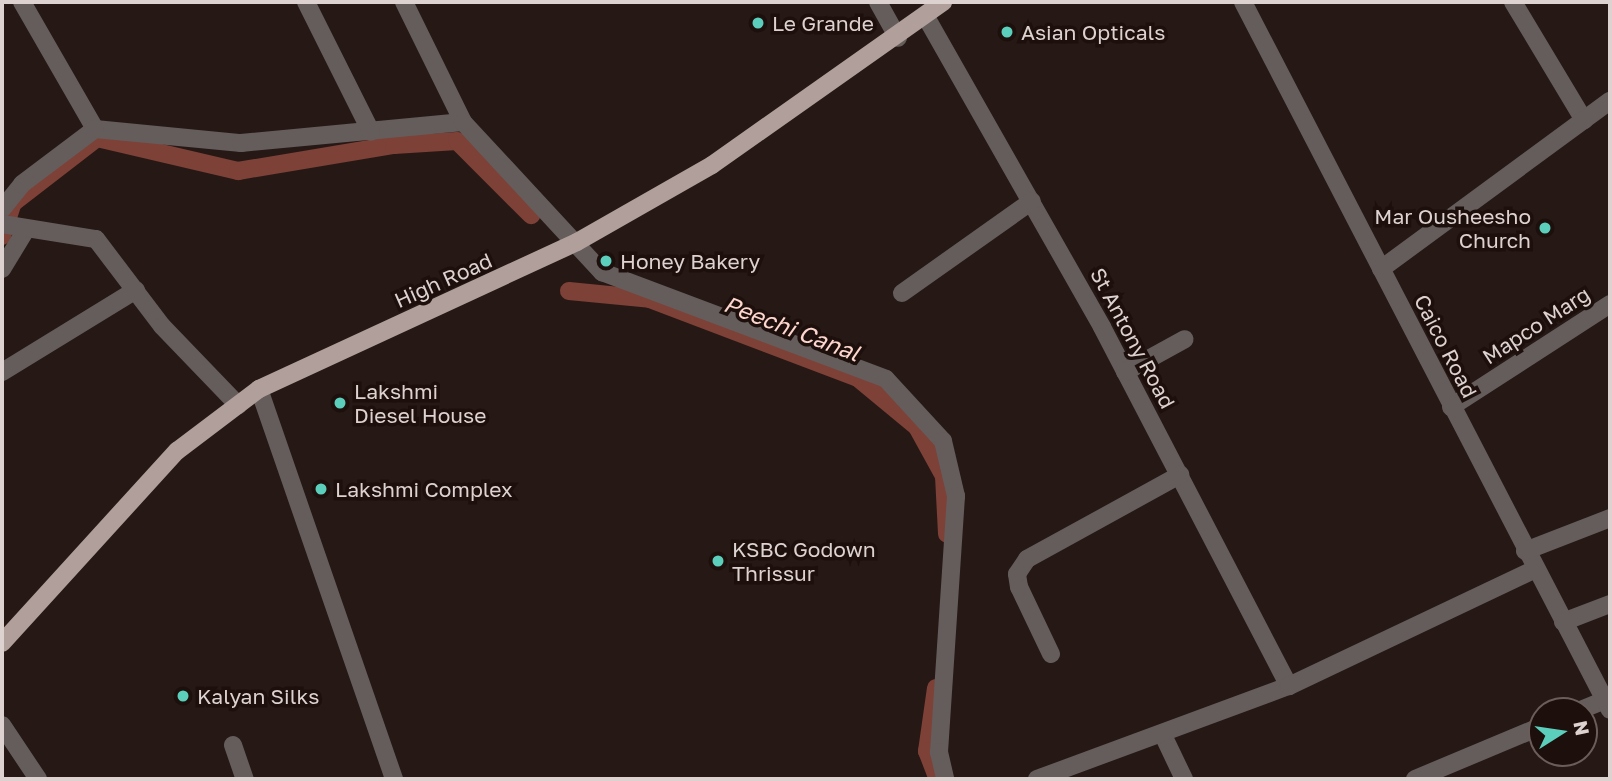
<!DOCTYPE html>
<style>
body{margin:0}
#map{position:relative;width:1612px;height:781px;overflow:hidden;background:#261815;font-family:"Golos Text",sans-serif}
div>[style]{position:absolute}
.canal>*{height:18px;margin:-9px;padding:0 9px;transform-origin:9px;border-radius:9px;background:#7d4137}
.minor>*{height:18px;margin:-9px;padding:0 9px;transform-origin:9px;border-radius:9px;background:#655d5b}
.tertiary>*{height:18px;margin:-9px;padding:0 9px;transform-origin:9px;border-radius:9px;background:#655d5b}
.primary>*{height:18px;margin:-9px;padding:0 9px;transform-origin:9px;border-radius:9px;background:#b09f9b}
.dots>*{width:19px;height:19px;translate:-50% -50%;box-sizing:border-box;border:4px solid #1d0f0c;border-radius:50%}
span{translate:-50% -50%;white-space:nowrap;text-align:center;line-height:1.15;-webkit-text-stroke:7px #1d0f0c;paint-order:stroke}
.poi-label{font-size:21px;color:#ddd2d0}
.left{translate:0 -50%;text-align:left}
.right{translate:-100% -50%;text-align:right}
.street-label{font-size:21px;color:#ddd2d0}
.water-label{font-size:23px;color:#fdd6ce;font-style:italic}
.frame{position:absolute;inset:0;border:4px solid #ddd2d0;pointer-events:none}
.north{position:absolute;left:1528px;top:697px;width:70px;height:70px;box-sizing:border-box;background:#1d0f0c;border:2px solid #6a5d5a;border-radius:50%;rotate:78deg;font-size:19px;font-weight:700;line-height:28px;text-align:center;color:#ddd2d0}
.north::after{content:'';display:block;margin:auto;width:24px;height:32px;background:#5bcebc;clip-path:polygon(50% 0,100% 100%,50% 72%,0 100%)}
</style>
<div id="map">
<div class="canal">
<i style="left:2px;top:236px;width:35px;rotate:-72deg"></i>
<i style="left:13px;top:203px;width:106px;rotate:-37.7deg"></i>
<i style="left:97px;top:138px;width:145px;rotate:13.2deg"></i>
<i style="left:238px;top:171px;width:158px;rotate:-9.5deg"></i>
<i style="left:394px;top:145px;width:63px;rotate:-3.6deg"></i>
<i style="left:457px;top:141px;width:105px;rotate:45deg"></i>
<i style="left:569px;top:291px;width:81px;rotate:5.6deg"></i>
<i style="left:650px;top:299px;width:222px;rotate:20.8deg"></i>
<i style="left:858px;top:378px;width:77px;rotate:39.7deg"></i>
<i style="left:917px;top:427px;width:56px;rotate:61.1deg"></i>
<i style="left:944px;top:476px;width:58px;rotate:87deg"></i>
<i style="left:936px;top:688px;width:64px;rotate:98.1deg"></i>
<i style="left:927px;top:751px;width:30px;rotate:69deg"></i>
</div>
<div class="minor">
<i style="left:22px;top:2px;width:146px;rotate:60.1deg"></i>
<i style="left:95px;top:129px;width:147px;rotate:5.5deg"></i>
<i style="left:241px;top:143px;width:223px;rotate:-5.4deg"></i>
<i style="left:306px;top:2px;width:145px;rotate:63.4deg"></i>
<i style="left:404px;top:2px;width:134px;rotate:63.8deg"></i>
<i style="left:463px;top:122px;width:205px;rotate:47.2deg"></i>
<i style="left:602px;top:272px;width:303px;rotate:20.6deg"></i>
<i style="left:886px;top:379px;width:84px;rotate:47.4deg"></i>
<i style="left:943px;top:441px;width:57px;rotate:76.7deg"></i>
<i style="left:956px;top:496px;width:257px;rotate:93.8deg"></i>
<i style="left:939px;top:752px;width:28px;rotate:77deg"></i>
<i style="left:878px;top:2px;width:41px;rotate:60.9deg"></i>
<i style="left:1513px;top:2px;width:138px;rotate:59deg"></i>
<i style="left:926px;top:17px;width:356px;rotate:60.4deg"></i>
<i style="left:1102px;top:327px;width:405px;rotate:62.5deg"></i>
<i style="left:2px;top:209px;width:32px;rotate:-51deg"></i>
<i style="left:22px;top:184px;width:91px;rotate:-37deg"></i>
<i style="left:2px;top:269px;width:42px;rotate:-58.6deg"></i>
<i style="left:1381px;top:269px;width:284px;rotate:-36.3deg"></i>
<i style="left:902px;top:293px;width:159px;rotate:-35.3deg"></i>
<i style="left:2px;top:372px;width:157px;rotate:-31.5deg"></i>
<i style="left:1125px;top:372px;width:68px;rotate:-28.8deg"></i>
<i style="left:259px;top:389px;width:413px;rotate:70.9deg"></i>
<i style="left:1451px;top:407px;width:189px;rotate:-32.9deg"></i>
<i style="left:1563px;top:622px;width:50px;rotate:-21deg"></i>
<i style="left:1051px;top:654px;width:74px;rotate:-115.5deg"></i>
<i style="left:1019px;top:587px;width:13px;rotate:-99deg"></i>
<i style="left:1017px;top:574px;width:18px;rotate:-56deg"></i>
<i style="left:1027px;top:559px;width:175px;rotate:-28.8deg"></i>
<i style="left:1578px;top:711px;width:35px;rotate:-22deg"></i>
<i style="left:2px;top:725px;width:65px;rotate:56.3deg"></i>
<i style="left:1163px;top:735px;width:49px;rotate:64.5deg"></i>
<i style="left:233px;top:745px;width:36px;rotate:71deg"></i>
<i style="left:1037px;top:779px;width:269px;rotate:-20.3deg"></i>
<i style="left:1289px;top:686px;width:272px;rotate:-25.4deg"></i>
<i style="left:1415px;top:779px;width:138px;rotate:-22.7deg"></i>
</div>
<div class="tertiary">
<i style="left:1243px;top:2px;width:797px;rotate:62.6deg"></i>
<i style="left:2px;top:224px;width:95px;rotate:9.1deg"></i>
<i style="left:96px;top:239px;width:109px;rotate:52.8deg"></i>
<i style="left:162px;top:326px;width:110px;rotate:46.1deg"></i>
<i style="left:1525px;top:551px;width:91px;rotate:-21.2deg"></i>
</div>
<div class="primary">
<i style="left:2px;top:643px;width:260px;rotate:-47.7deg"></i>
<i style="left:177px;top:451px;width:103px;rotate:-37.1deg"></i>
<i style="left:259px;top:389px;width:350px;rotate:-24.8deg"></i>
<i style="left:577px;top:242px;width:155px;rotate:-29.7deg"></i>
<i style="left:712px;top:165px;width:283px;rotate:-35.2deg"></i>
</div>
<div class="dots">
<i style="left:758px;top:23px;background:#5bcebc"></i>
<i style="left:1007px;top:32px;background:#5bcebc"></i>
<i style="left:1545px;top:228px;background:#5bcebc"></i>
<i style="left:606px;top:261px;background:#5bcebc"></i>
<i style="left:340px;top:403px;background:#5bcebc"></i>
<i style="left:321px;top:489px;background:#5bcebc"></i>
<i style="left:718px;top:561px;background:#5bcebc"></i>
<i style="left:183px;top:696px;background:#5bcebc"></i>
</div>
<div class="poi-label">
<span class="left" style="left:772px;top:23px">Le Grande</span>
<span class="left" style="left:1021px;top:32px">Asian Opticals</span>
<span class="right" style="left:1531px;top:228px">Mar Ousheesho<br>Church</span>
<span class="left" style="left:620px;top:261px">Honey Bakery</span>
<span class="left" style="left:354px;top:403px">Lakshmi<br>Diesel House</span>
<span class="left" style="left:335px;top:489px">Lakshmi Complex</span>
<span class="left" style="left:732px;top:561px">KSBC Godown<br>Thrissur</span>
<span class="left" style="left:197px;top:696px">Kalyan Silks</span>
</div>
<div class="street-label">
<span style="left:443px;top:280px;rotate:-24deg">High Road</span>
<span style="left:1536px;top:325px;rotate:-33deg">Mapco Marg</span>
<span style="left:1133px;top:338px;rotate:62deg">St Antony Road</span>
<span style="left:1446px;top:346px;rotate:63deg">Caico Road</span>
</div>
<div class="water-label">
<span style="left:792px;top:328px;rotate:21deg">Peechi Canal</span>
</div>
<div class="frame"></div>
<div class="north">N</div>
</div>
